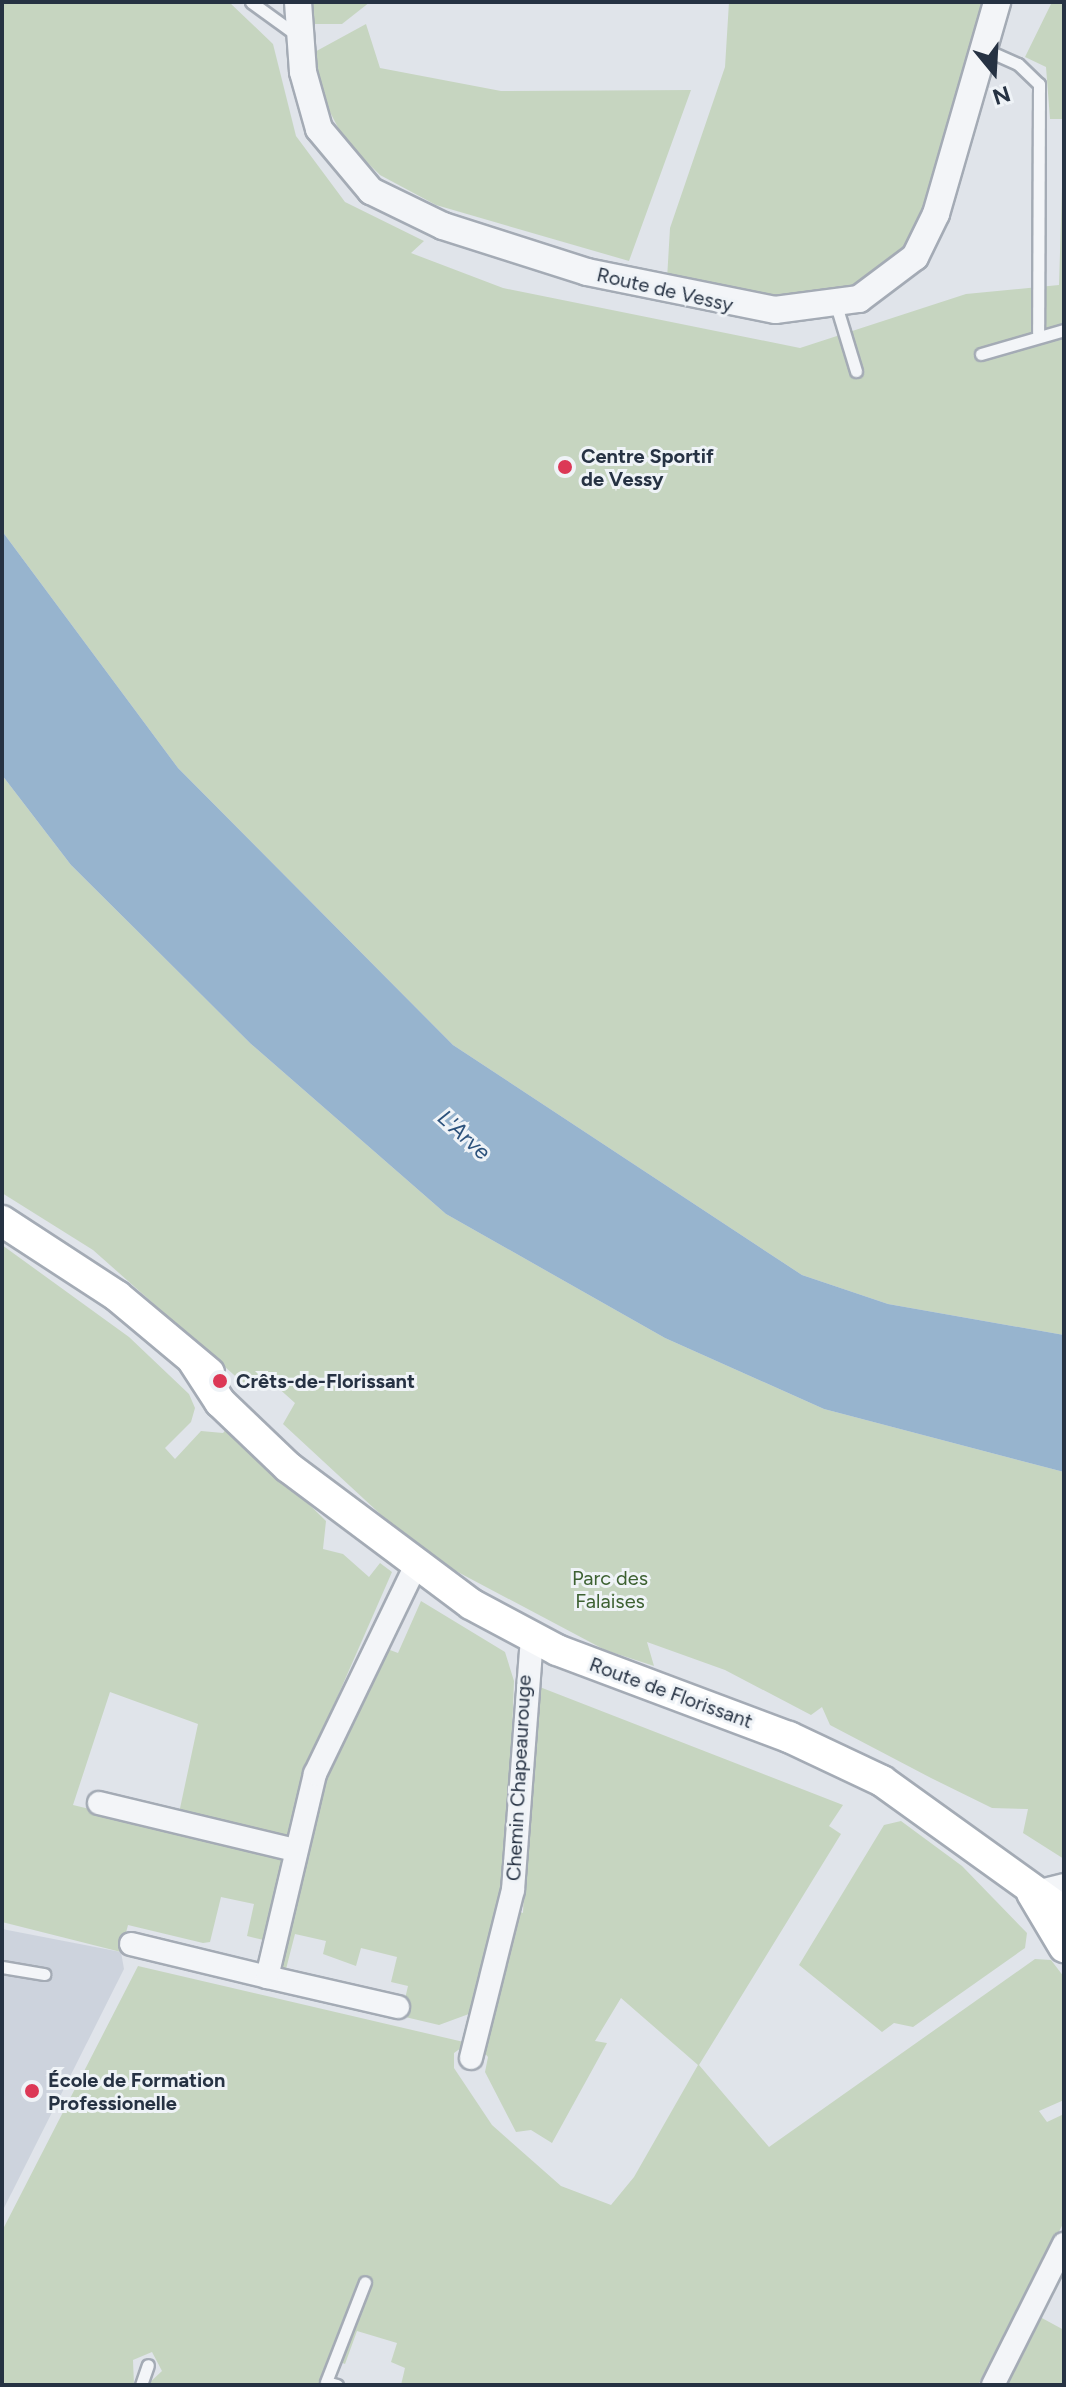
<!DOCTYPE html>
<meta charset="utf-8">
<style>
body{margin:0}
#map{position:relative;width:1066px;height:2387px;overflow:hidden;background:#e0e4ea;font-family:Figtree,sans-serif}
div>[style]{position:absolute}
.built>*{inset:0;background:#cdd3dd}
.green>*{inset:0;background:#c6d5c0}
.water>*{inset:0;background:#97b4ce}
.roads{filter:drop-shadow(2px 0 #a4abb5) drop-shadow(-2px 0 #a4abb5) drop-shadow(0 2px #a4abb5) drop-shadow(0 -2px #a4abb5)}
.service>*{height:11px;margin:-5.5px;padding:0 5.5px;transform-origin:5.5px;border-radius:5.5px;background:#f3f5f8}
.minor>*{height:22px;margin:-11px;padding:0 11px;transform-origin:11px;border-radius:11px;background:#f3f5f8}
.tertiary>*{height:26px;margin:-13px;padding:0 13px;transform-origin:13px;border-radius:13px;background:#f3f5f8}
.secondary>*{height:30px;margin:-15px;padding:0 15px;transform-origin:15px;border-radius:15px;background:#fff}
.dots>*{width:22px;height:22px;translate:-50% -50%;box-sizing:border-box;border:4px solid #eff3f7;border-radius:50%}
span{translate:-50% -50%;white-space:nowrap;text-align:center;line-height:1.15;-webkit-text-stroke:6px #eff3f7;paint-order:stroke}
.street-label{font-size:20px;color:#263243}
.poi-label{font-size:20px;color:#263243;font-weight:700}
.left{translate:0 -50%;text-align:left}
.park-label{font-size:20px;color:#3d6132}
.water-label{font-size:22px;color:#2c527c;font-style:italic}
.frame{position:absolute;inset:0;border:4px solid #263243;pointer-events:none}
.north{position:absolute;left:954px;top:32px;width:80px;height:80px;-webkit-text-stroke:6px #eff3f7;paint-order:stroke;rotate:162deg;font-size:22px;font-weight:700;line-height:32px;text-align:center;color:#263243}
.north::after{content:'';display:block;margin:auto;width:28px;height:36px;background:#263243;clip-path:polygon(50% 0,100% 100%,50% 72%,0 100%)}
</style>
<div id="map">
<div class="built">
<i style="clip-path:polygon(2px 1929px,121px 1952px,124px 1969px,2px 2212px)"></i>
</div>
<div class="green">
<i style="clip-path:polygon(2px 2px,229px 2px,273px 44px,296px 136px,345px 202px,424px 241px,411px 253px,503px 288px,800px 348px,966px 294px,1059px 285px,1064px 121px,1064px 1335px,888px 1304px,802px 1275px,453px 1045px,178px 768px,2px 531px)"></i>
<i style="clip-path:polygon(308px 2px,370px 2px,342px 24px,310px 24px)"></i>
<i style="clip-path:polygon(729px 2px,988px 2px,921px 229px,870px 281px,828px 294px,763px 298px,667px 279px,670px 228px,725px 67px)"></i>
<i style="clip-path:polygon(1052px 2px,1064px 2px,1064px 119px,1050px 119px,1046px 67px,1025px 57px)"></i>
<i style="clip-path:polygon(366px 24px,380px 68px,501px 91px,691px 90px,629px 261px,436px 205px,380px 175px,345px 141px,318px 89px,311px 54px)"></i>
<i style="clip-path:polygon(2px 775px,71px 865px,251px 1044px,446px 1214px,665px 1338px,824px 1409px,1064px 1472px,1064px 1859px,1023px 1833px,1028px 1809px,992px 1808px,931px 1778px,830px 1725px,822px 1707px,811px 1715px,725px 1670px,647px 1642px,654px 1666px,605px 1650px,454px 1570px,391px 1524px,283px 1424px,295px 1403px,265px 1376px,251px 1390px,93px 1250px,2px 1193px)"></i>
<i style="clip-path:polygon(2px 1245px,129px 1337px,189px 1394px,195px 1408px,191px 1422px,165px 1448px,175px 1459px,201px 1431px,223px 1433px,229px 1426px,326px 1521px,323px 1549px,343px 1554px,369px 1577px,380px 1563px,392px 1572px,308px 1764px,288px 1837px,179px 1813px,198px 1724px,110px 1692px,73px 1805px,284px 1856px,268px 1941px,247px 1936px,254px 1904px,221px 1897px,210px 1942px,203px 1943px,128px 1925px,121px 1952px,2px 1922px)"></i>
<i style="clip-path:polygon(421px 1601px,505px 1652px,514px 1681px,506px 1891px,477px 2011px,439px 2025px,401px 2016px,408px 1986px,391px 1982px,397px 1957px,361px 1948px,356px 1966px,323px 1954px,326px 1941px,295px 1934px,285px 1973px,280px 1970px,317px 1793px,382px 1647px,398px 1653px)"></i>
<i style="clip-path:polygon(532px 1684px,843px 1805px,829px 1826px,841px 1834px,699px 2065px,769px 2147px,1035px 1959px,1051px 1960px,1064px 1977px,1064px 2100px,1039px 2111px,1047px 2122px,1064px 2114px,1064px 2222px,978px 2385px,401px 2385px,405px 2368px,391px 2362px,397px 2343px,357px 2331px,345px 2364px,338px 2361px,372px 2282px,359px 2278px,318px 2385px,147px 2385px,162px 2371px,152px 2352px,133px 2360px,134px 2385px,2px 2385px,2px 2231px,138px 1966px,468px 2043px,454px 2053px,454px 2068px,492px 2125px,561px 2186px,611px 2205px,634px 2177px,698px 2065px,621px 1998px,595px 2041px,607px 2043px,552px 2143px,531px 2130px,516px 2132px,485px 2072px,488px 2057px,479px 2046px,513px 1909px,523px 1913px)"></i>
<i style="clip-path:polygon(901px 1821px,962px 1866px,1027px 1933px,1025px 1948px,913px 2027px,894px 2023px,882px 2032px,799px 1965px,884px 1825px)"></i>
<i style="clip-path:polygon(1040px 2317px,1064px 2330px,1064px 2385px,1006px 2385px)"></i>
</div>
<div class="water">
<i style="clip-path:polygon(2px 531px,178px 768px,453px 1045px,802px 1275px,888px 1304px,1064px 1335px,1064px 1472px,824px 1409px,665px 1338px,446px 1214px,251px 1044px,71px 865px,2px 775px)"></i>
</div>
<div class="roads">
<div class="service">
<i style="left:251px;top:2px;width:58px;rotate:35.9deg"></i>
<i style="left:984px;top:49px;width:37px;rotate:24deg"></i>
<i style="left:1018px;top:64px;width:29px;rotate:44deg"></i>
<i style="left:1039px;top:84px;width:248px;rotate:90.2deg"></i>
<i style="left:836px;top:305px;width:69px;rotate:73.1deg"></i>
<i style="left:981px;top:354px;width:86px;rotate:-16.1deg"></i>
<i style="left:2px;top:1967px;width:43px;rotate:9.5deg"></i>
<i style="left:141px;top:2385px;width:21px;rotate:-71deg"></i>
<i style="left:337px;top:2385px;width:11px;rotate:-165deg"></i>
<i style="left:326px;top:2382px;width:107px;rotate:-68.7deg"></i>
</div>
<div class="minor">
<i style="left:99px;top:1803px;width:202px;rotate:13.5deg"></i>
<i style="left:1032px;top:1893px;width:33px;rotate:-14deg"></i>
<i style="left:131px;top:1944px;width:140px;rotate:13.6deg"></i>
<i style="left:398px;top:2007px;width:134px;rotate:-167.1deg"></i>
<i style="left:267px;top:1977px;width:209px;rotate:-76.7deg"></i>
<i style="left:315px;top:1774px;width:230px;rotate:-64.2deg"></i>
<i style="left:471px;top:2058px;width:173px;rotate:-76deg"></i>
<i style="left:513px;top:1890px;width:253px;rotate:-85.7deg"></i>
<i style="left:993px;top:2385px;width:158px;rotate:-63.3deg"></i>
</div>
<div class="tertiary">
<i style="left:298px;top:2px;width:70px;rotate:85.9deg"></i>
<i style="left:303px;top:72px;width:59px;rotate:74.3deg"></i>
<i style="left:319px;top:129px;width:81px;rotate:50deg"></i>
<i style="left:371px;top:191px;width:80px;rotate:25.9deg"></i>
<i style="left:443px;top:226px;width:151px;rotate:17.7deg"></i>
<i style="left:587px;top:272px;width:192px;rotate:11.4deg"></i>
<i style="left:775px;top:310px;width:85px;rotate:-7.5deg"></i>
<i style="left:859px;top:299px;width:70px;rotate:-36.9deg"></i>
<i style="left:915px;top:257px;width:48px;rotate:-64deg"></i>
<i style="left:936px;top:214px;width:221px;rotate:-73.9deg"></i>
</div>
<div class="secondary">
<i style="left:2px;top:1221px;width:137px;rotate:33.1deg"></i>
<i style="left:117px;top:1296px;width:120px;rotate:39.9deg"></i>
<i style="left:194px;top:1362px;width:48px;rotate:57deg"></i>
<i style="left:220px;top:1402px;width:94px;rotate:43.7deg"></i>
<i style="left:288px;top:1467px;width:229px;rotate:36.8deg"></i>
<i style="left:471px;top:1604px;width:98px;rotate:28.1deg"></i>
<i style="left:557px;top:1650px;width:248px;rotate:20.6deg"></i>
<i style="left:789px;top:1737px;width:103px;rotate:25.3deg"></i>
<i style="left:882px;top:1781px;width:224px;rotate:35.7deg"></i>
<i style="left:1032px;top:1893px;width:63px;rotate:59.3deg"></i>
</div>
</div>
<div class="dots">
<i style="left:565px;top:467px;background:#dc3856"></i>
<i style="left:220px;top:1381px;background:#dc3856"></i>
<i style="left:32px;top:2091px;background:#dc3856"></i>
</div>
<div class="street-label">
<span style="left:665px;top:290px;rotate:13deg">Route de Vessy</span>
<span style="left:671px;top:1693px;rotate:20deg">Route de Florissant</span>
<span style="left:519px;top:1778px;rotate:-87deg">Chemin Chapeaurouge</span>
</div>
<div class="poi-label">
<span class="left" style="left:581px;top:468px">Centre Sportif<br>de Vessy</span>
<span class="left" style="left:236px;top:1381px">Crêts-de-Florissant</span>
<span class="left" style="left:48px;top:2092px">École de Formation<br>Professionelle</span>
</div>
<div class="park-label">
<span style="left:610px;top:1590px">Parc des<br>Falaises</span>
</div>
<div class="water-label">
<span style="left:464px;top:1135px;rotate:42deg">L'Arve</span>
</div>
<div class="frame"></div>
<div class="north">N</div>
</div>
